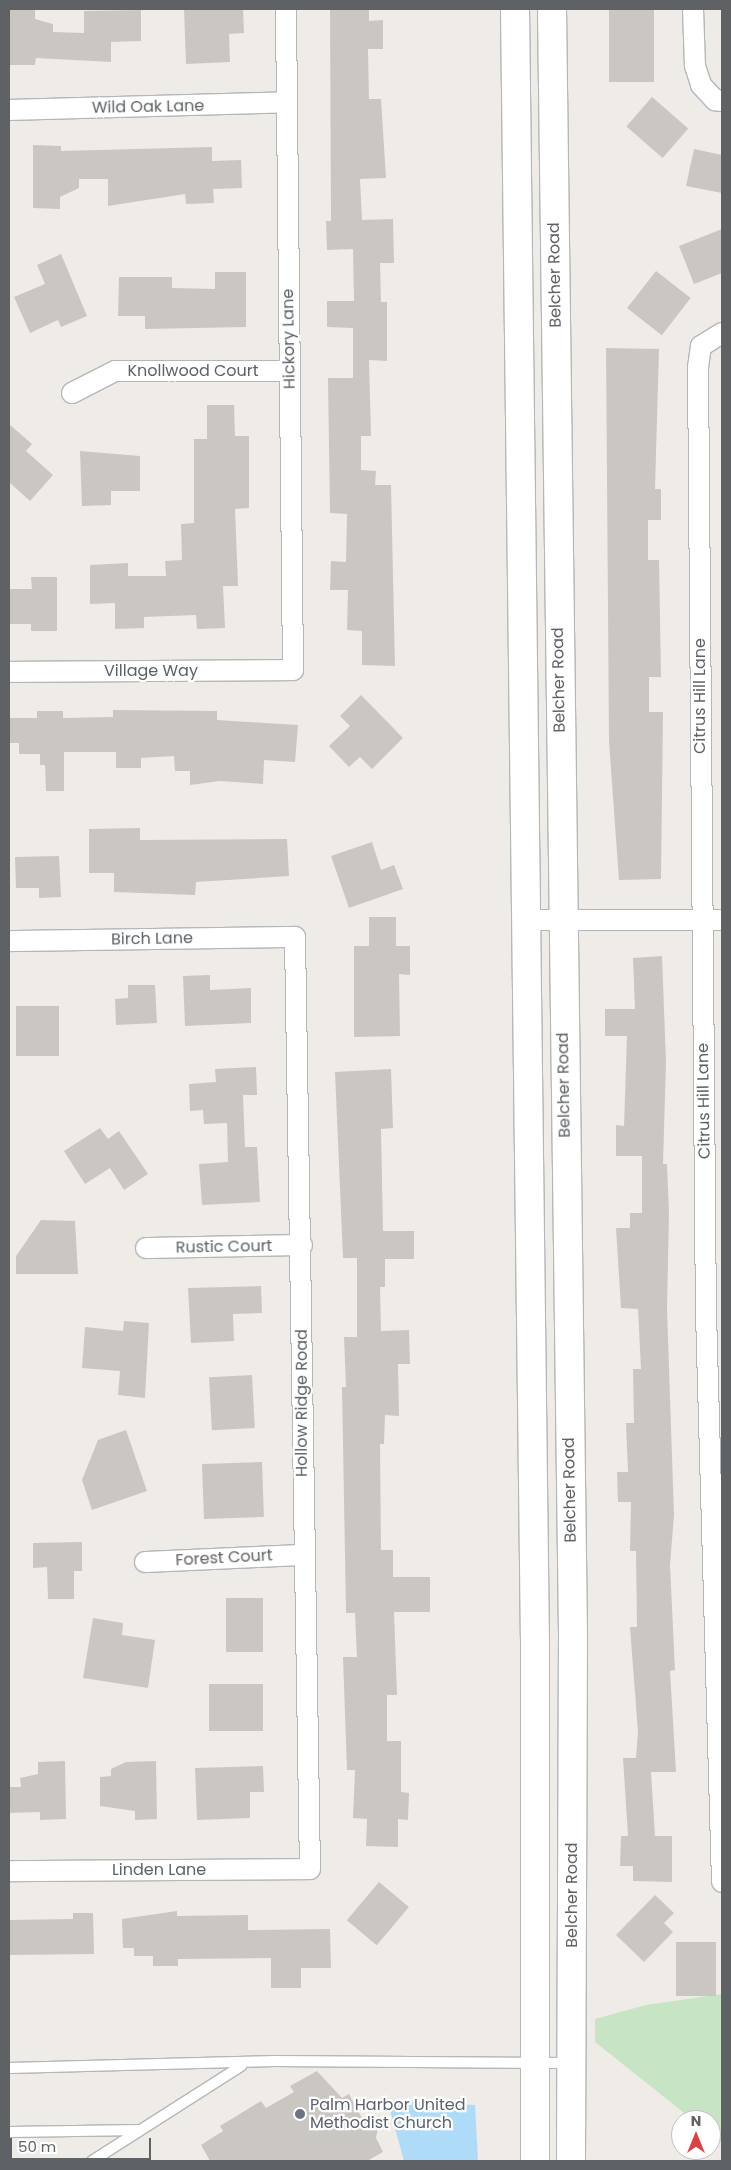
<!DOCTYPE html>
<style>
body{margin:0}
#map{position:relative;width:731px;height:2170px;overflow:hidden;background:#efece7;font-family:Poppins,sans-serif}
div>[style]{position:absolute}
.green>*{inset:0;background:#c7e4c5}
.water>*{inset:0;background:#aedcf8}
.building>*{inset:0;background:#cac7c3;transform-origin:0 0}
.roads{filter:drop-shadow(1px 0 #b4b7ba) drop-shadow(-1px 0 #b4b7ba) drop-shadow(0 1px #b4b7ba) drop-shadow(0 -1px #b4b7ba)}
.lane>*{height:10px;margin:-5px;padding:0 5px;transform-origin:5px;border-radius:5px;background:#fff}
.street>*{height:20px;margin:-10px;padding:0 10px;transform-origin:10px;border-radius:10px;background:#fff}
.secondary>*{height:28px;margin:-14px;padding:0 14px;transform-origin:14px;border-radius:14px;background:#fff}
.dots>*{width:14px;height:14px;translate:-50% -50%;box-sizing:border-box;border:2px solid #fff;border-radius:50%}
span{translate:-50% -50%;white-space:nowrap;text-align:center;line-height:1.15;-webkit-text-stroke:4.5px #fff;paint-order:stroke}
.street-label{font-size:16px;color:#5e6265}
.worship-label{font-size:16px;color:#5b616d}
.left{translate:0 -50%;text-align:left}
.frame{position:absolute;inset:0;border:10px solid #5e6265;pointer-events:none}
.north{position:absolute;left:671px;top:2110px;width:50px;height:50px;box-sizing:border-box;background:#fff;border:1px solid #bfc0c1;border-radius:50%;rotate:0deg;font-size:14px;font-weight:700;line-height:20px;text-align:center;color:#5e6265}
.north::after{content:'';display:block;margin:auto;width:18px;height:22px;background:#da4341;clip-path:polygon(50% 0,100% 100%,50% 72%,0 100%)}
.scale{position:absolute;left:10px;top:2138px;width:141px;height:22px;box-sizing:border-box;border:2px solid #5e6265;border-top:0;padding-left:6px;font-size:15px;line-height:18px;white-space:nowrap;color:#5e6265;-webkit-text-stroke:4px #fff;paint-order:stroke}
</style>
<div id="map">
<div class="green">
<i style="clip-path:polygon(722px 1994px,722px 2143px,711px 2134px,711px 2120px,693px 2120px,595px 2042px,595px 2019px,646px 2005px)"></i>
</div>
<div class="water">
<i style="clip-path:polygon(393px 2101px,475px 2105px,478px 2161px,404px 2161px,390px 2110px)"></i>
</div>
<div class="building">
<i style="clip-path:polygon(9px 9px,35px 9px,35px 19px,53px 24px,53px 32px,84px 33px,84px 11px,141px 10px,141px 41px,111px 42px,111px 62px,36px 58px,35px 65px,9px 65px)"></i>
<i style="clip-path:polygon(184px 9px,243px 9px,244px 33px,229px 34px,230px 62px,186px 64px)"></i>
<i style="clip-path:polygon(330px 9px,369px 9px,369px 21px,383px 20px,383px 49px,368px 49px,369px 99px,381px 99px,386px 178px,360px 179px,362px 220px,393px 219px,394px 263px,380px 263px,381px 302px,387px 302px,387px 361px,369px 360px,371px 436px,361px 436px,361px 470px,376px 471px,375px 485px,391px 485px,395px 666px,362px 665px,362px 631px,347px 630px,348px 590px,330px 590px,331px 561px,346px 562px,347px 514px,330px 513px,328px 378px,353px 378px,353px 328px,327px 327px,327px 301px,354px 301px,353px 249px,327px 250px,326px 221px,331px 221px)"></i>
<i style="left:609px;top:9px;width:45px;height:73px"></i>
<i style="left:652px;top:97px;width:48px;height:39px;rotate:41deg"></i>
<i style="clip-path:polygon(33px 145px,61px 146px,61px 151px,212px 147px,212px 161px,241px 160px,242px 188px,213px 189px,214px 203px,186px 204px,185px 194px,108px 206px,108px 179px,79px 179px,79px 188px,60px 197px,60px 209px,33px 208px)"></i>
<i style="clip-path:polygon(694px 149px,722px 155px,722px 193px,686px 186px)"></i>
<i style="clip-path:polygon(722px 229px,722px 273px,694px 284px,679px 246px)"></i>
<i style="clip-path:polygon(61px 254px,87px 316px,61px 327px,58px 320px,30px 333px,14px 297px,45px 284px,37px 265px)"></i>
<i style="left:656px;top:271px;width:44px;height:47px;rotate:38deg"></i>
<i style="clip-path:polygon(215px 272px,246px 272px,246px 327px,145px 329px,145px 316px,118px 316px,119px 277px,172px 277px,172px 288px,215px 289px)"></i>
<i style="clip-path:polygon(606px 348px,659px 349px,655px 489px,661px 489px,661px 520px,648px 520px,648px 560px,659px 560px,661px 677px,649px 677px,649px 712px,663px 712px,661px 879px,619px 880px,609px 742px)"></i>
<i style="clip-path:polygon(207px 405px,234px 405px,235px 436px,249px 436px,249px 508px,235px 509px,238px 586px,223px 586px,225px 628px,197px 629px,196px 615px,144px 617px,144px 628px,115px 629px,115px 603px,90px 604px,90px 565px,128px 563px,128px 576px,166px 576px,165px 561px,182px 560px,181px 524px,194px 523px,194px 439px,207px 439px)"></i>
<i style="clip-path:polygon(9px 424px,32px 444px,26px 451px,53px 475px,30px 501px,9px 482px)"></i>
<i style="clip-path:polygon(80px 451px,140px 456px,140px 491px,111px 491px,111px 505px,82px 506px)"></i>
<i style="clip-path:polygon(31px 577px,57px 577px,57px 631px,31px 631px,31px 624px,9px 624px,9px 589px,32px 589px)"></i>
<i style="clip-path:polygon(361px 695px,403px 738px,372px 769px,360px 757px,349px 767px,329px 746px,350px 726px,340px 716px)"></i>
<i style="clip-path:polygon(113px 710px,217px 711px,217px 720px,298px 725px,295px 762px,264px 760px,263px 784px,220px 781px,190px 785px,190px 771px,175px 771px,174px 756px,141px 758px,141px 768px,116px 768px,116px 752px,64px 752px,64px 791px,46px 791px,45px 765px,40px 765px,40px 754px,19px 754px,19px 743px,9px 743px,9px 718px,37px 718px,37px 711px,63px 711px,63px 718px,113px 717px)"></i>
<i style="clip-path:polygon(140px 828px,140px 840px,287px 839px,289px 876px,196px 882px,195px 895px,114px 892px,114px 873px,89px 873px,89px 829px)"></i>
<i style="clip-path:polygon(372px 842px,381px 870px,394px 865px,403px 889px,349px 908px,331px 856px)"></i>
<i style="clip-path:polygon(59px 856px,61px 897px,39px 898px,39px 888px,16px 888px,15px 857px)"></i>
<i style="clip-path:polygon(369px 917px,396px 917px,396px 946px,410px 946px,410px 975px,399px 974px,400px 1036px,354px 1037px,354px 946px,369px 946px)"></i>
<i style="clip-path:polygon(662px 956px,666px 1062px,663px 1164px,667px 1164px,669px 1213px,667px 1309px,674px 1515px,670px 1565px,675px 1670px,670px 1671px,676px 1772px,651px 1772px,655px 1836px,672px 1836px,672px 1882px,633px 1881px,633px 1866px,620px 1866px,621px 1836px,628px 1836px,623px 1758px,636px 1758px,638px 1732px,630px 1627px,637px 1627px,636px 1551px,630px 1551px,631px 1502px,618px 1502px,617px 1472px,628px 1472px,626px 1423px,634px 1423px,633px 1369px,641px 1369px,638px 1309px,621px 1308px,616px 1228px,630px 1228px,630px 1213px,642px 1213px,642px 1156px,616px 1156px,616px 1125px,624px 1126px,627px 1036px,605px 1036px,605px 1009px,635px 1009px,633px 958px)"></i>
<i style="clip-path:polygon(210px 975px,210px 990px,251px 988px,251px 1023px,185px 1026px,183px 976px)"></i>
<i style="clip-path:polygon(128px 985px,155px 985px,157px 1023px,116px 1025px,115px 999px,128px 998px)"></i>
<i style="left:16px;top:1006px;width:43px;height:50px"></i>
<i style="clip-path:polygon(256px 1067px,257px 1095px,243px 1095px,245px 1147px,257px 1147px,260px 1202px,202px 1205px,199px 1164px,228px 1162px,227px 1123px,204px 1124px,203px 1110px,190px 1111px,189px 1084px,216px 1082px,215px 1069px)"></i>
<i style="clip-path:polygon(391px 1069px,393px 1128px,381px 1129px,383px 1231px,414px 1231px,414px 1259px,385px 1259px,385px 1287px,380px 1287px,381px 1331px,409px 1330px,410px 1364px,398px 1364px,399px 1416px,385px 1415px,384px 1444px,380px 1444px,381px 1550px,393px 1550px,393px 1577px,430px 1577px,430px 1612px,394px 1612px,397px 1695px,387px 1695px,387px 1741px,401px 1741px,401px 1792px,409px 1793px,408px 1820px,398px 1819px,398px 1847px,366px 1846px,367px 1819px,353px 1818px,355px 1770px,347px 1770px,343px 1657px,357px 1657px,355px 1613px,346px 1613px,342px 1387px,346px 1387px,344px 1337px,357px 1337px,357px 1258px,343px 1258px,335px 1072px)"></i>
<i style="clip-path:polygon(100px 1128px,108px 1139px,119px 1131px,148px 1174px,124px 1190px,110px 1168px,85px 1184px,64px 1151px)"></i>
<i style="clip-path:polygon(41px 1220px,75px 1221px,78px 1274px,16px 1274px,16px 1256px)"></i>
<i style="clip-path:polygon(261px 1286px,262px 1313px,233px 1314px,234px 1341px,191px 1343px,188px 1288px)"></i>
<i style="clip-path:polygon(124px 1321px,149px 1323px,145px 1398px,118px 1395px,120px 1371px,82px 1368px,85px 1327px,123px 1331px)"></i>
<i style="left:252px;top:1375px;width:53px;height:43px;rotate:87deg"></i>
<i style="clip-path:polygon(126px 1430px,147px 1491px,92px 1510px,82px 1480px,98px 1440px)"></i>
<i style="left:262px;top:1462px;width:55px;height:60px;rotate:88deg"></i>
<i style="clip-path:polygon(82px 1542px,82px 1571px,74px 1571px,74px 1599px,48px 1599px,47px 1567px,33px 1568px,33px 1543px)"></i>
<i style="left:226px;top:1598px;width:37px;height:54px"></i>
<i style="clip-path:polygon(93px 1618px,123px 1623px,122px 1635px,155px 1640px,148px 1688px,83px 1678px)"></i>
<i style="left:209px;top:1684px;width:54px;height:47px"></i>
<i style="clip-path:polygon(65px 1761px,66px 1819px,40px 1820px,40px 1812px,9px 1813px,9px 1787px,21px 1787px,20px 1778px,38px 1774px,38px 1762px)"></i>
<i style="clip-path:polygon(156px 1761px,157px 1819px,135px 1820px,135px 1811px,100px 1806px,100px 1777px,111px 1776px,111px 1769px,126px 1762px)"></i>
<i style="clip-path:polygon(263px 1766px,264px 1792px,250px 1792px,250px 1818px,197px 1820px,195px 1768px)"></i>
<i style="left:379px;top:1882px;width:39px;height:50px;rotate:40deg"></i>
<i style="clip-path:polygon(655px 1895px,674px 1913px,664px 1923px,673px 1932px,644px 1962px,616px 1935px)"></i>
<i style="clip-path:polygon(177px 1911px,177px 1916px,248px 1915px,248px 1930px,330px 1929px,331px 1968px,301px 1968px,301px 1988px,271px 1988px,271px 1958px,178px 1959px,178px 1966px,153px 1966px,153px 1956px,134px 1956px,134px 1948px,123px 1948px,122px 1919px)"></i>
<i style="clip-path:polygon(73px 1913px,93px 1913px,94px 1954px,9px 1955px,9px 1920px,73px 1919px)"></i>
<i style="left:676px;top:1942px;width:40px;height:54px"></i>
<i style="clip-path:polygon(317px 2071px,342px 2098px,349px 2094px,363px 2120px,379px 2121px,376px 2138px,383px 2152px,367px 2161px,210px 2161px,201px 2145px,223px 2131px,220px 2126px,261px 2101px,266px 2108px,294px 2092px,290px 2086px)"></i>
</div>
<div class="roads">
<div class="lane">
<i style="left:9px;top:2068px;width:266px;rotate:-1.5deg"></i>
<i style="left:275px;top:2061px;width:296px;rotate:0.4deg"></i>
<i style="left:9px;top:2132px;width:131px;rotate:-0.9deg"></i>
<i style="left:92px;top:2161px;width:177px;rotate:-32.5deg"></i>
</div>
<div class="street">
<i style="left:693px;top:9px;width:57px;rotate:88deg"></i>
<i style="left:695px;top:66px;width:20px;rotate:72deg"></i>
<i style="left:701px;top:85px;width:21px;rotate:47deg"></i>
<i style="left:715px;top:100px;width:7px;rotate:8deg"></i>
<i style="left:9px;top:110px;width:278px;rotate:-1.6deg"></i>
<i style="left:722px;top:333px;width:25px;rotate:148deg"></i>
<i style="left:701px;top:346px;width:21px;rotate:98deg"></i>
<i style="left:698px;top:367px;width:946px;rotate:89.52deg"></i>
<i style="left:706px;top:1313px;width:569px;rotate:88.39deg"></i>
<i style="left:72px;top:393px;width:48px;rotate:-27.1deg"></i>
<i style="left:115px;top:371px;width:174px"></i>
<i style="left:9px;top:672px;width:284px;rotate:-0.4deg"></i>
<i style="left:293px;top:670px;width:661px;rotate:-90.61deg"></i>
<i style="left:525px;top:920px;width:197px"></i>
<i style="left:9px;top:941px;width:286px;rotate:-0.8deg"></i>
<i style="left:295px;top:937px;width:932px;rotate:89.08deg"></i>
<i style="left:310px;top:1869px;width:301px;rotate:179.6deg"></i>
<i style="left:146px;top:1248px;width:156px;rotate:-1.1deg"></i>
<i style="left:145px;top:1562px;width:157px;rotate:-2.6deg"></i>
</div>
<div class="secondary">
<i style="left:515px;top:9px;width:1629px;rotate:89.3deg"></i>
<i style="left:535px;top:1638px;width:523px;rotate:90deg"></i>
<i style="left:552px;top:9px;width:1629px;rotate:89.26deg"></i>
<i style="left:573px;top:1638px;width:523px;rotate:90.22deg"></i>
</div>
</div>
<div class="dots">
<i style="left:300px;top:2114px;background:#6b7280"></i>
</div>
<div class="street-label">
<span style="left:148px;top:107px;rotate:-1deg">Wild Oak Lane</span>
<span style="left:555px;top:275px;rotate:-91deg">Belcher Road</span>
<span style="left:289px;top:339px;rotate:-91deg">Hickory Lane</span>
<span style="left:193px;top:371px">Knollwood Court</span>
<span style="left:151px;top:671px">Village Way</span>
<span style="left:559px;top:680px;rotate:-91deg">Belcher Road</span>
<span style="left:700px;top:696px;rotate:-90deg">Citrus Hill Lane</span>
<span style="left:152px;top:939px;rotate:-1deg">Birch Lane</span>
<span style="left:564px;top:1085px;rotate:-91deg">Belcher Road</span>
<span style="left:704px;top:1101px;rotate:-91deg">Citrus Hill Lane</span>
<span style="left:224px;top:1247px;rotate:-1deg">Rustic Court</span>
<span style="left:302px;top:1403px;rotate:-90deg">Hollow Ridge Road</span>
<span style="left:570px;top:1490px;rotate:-91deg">Belcher Road</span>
<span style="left:224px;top:1558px;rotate:-3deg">Forest Court</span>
<span style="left:159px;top:1870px">Linden Lane</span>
<span style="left:572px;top:1895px;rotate:-90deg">Belcher Road</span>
</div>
<div class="worship-label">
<span class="left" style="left:310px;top:2114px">Palm Harbor United<br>Methodist Church</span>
</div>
<div class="frame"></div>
<div class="north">N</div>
<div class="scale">50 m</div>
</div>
